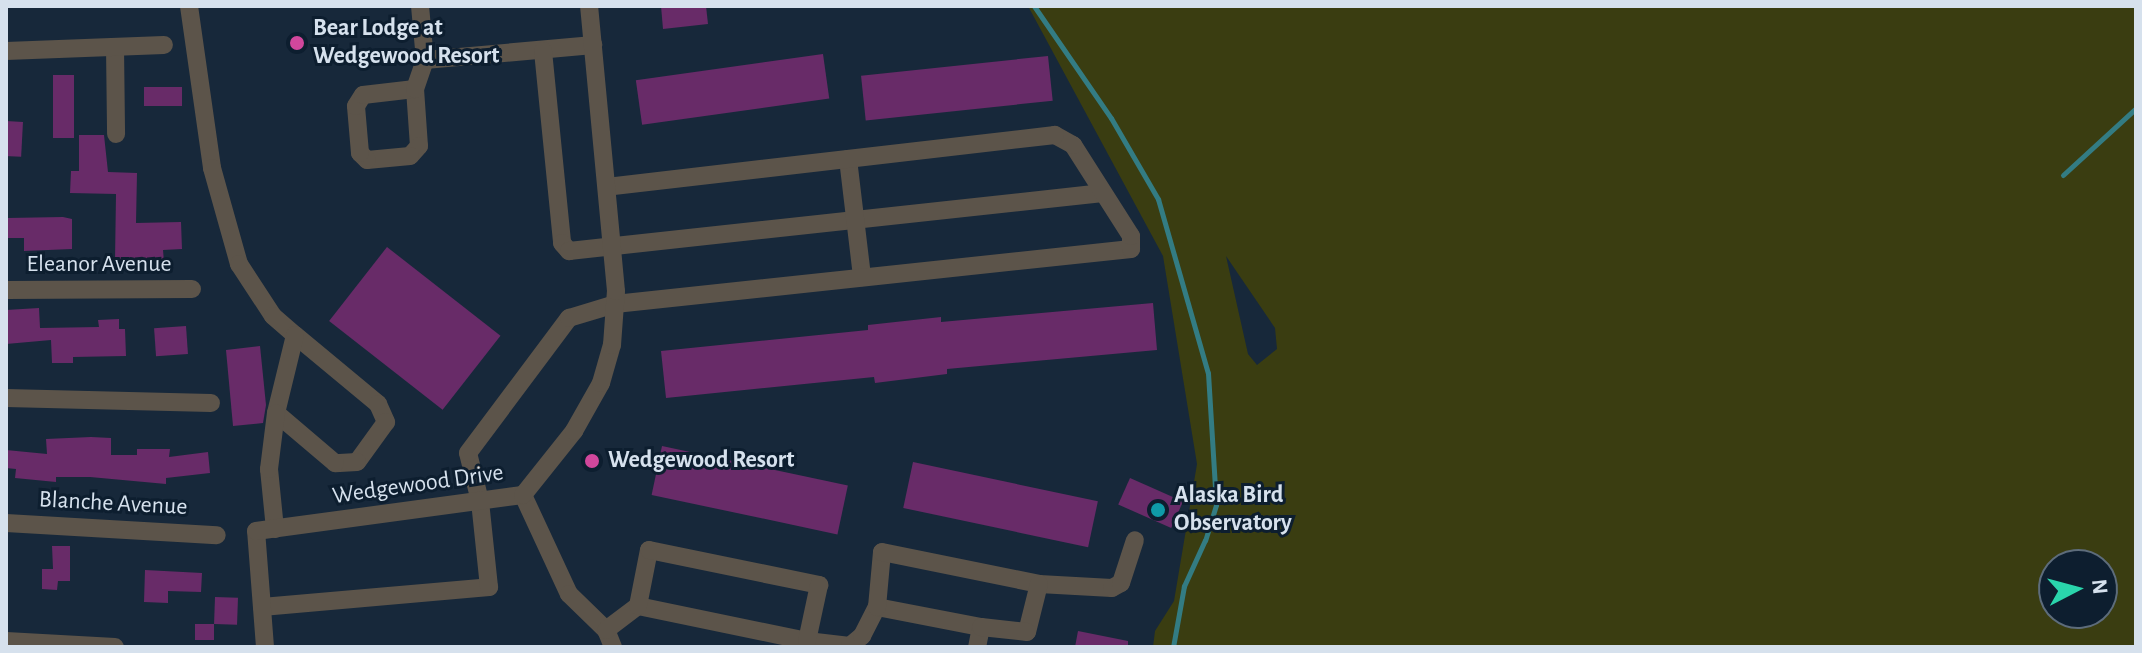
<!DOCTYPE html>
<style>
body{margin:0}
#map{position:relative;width:2142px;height:653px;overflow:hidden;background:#17283a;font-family:"Alegreya Sans",sans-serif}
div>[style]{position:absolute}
.green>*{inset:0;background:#3a3d11}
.stream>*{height:5px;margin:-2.5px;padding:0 2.5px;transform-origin:2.5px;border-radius:2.5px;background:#337c83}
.building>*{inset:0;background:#682b68;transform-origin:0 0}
.minor>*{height:18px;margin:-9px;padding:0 9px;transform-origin:9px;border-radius:9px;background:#5c544a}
.dots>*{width:22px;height:22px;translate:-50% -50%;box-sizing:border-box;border:4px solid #0d1e2f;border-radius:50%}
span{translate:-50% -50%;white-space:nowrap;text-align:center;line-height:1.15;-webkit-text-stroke:6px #0d1e2f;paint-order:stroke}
.poi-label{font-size:24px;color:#d6e1ed;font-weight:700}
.left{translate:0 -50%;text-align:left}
.street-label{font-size:24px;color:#d6e1ed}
.frame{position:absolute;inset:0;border:8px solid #d6e1ed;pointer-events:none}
.north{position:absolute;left:2038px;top:549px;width:80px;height:80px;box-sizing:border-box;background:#0d1e2f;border:2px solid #5d6c7b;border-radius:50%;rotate:84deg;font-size:22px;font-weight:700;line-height:32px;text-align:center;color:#d6e1ed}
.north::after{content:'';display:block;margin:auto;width:28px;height:36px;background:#2ad5ac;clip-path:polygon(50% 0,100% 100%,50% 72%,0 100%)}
</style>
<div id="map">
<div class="green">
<i style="clip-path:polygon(evenodd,1028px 6px,2136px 6px,2136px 647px,1153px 647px,1155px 631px,1174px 601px,1197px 464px,1163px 256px,1028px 6px,1226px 256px,1275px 328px,1277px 349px,1257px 365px,1248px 354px,1226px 256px,1028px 6px,2054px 565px,2102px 565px,2102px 613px,2054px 613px,2054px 565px)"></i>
</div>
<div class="stream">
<i style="left:1034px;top:6px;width:136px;rotate:55.5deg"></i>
<i style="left:1111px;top:118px;width:94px;rotate:59.9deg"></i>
<i style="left:1158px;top:199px;width:181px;rotate:74deg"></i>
<i style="left:1208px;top:373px;width:132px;rotate:86.5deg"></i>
<i style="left:1216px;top:505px;width:37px;rotate:107deg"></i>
<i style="left:1205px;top:540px;width:51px;rotate:114.5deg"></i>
<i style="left:1184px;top:586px;width:62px;rotate:100.2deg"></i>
<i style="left:2063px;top:175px;width:99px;rotate:-42.5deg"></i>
</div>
<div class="building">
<i style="clip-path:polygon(661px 6px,706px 6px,708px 24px,663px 29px)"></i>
<i style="left:823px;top:54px;width:45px;height:189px;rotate:82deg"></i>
<i style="left:1048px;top:56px;width:45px;height:188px;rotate:84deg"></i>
<i style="left:53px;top:75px;width:21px;height:63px"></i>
<i style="left:182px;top:87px;width:19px;height:38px;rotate:90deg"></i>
<i style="left:6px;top:121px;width:17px;height:35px;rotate:3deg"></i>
<i style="clip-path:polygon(79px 135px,104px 135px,108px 172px,137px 173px,136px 223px,181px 222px,182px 249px,163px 250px,164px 262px,115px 261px,116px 194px,70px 193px,71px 171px,79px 171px)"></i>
<i style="clip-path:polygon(63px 217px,72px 219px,72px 249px,24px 251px,24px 238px,7px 238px,7px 218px)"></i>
<i style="left:387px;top:247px;width:144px;height:94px;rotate:38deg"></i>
<i style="clip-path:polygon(1153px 303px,1157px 350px,947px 369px,947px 374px,875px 383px,874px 377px,666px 398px,661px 351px,868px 330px,868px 325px,941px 317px,941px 322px)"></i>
<i style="clip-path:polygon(39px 308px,40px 328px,99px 327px,98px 320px,119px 319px,119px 329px,125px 329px,126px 356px,73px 357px,73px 363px,52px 363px,51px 340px,6px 344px,6px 310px)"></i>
<i style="left:186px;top:326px;width:28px;height:32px;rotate:86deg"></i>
<i style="clip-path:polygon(260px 346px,266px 405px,263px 423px,233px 426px,226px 350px)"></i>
<i style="clip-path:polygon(91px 437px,111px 438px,111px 455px,137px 455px,137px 449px,170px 449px,169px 457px,208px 452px,210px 473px,166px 478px,166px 484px,90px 477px,56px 477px,56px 482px,15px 478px,16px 469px,6px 468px,6px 450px,47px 454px,46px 439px)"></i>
<i style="left:662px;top:446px;width:190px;height:50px;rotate:12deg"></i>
<i style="left:913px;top:462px;width:189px;height:47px;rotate:12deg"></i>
<i style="left:1130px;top:478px;width:58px;height:29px;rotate:24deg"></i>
<i style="clip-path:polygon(52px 546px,70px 546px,70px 581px,58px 581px,57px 590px,42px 589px,42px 569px,53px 569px)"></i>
<i style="clip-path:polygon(145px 570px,202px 573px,201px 592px,168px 591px,168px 603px,144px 602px)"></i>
<i style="left:215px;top:597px;width:23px;height:27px;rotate:2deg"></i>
<i style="left:195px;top:624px;width:19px;height:16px"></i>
<i style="clip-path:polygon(1078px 631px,1128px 641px,1128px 647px,1075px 647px)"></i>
</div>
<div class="minor">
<i style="left:189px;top:6px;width:164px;rotate:81.9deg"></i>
<i style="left:212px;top:168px;width:100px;rotate:74.3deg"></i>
<i style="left:239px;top:264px;width:62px;rotate:56.8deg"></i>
<i style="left:273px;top:316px;width:29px;rotate:41deg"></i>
<i style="left:295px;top:335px;width:108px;rotate:39.7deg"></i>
<i style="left:378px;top:404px;width:20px;rotate:66deg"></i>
<i style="left:386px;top:422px;width:49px;rotate:125.9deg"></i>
<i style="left:357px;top:462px;width:22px;rotate:177deg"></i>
<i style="left:335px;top:463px;width:77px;rotate:-139.7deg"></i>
<i style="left:276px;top:413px;width:80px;rotate:-76.3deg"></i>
<i style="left:420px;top:6px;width:54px;rotate:84.7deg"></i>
<i style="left:425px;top:60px;width:169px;rotate:-5.1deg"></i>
<i style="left:115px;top:47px;width:87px;rotate:89.3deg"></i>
<i style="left:6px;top:51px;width:158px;rotate:-2.2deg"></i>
<i style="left:543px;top:51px;width:193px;rotate:84.3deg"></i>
<i style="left:562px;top:243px;width:11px;rotate:49deg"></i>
<i style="left:569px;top:251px;width:537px;rotate:-6.2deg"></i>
<i style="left:415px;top:89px;width:57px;rotate:86deg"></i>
<i style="left:419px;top:146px;width:13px;rotate:132deg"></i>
<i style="left:410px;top:156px;width:43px;rotate:174.7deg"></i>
<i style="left:367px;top:160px;width:10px;rotate:-135deg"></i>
<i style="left:360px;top:153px;width:47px;rotate:-94.9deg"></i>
<i style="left:356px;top:106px;width:13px;rotate:-58deg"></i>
<i style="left:363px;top:95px;width:52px;rotate:-6.6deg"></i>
<i style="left:415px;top:89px;width:31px;rotate:-71deg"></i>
<i style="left:848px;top:159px;width:119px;rotate:83.2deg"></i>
<i style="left:6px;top:290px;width:186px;rotate:-0.3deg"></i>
<i style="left:6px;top:398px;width:205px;rotate:1.4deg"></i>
<i style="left:523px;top:495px;width:109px;rotate:65.1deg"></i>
<i style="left:569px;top:594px;width:52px;rotate:44.2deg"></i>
<i style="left:6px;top:523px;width:211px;rotate:3.3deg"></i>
<i style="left:275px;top:529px;width:60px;rotate:-95.7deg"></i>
<i style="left:269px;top:469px;width:56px;rotate:-82.9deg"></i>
<i style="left:1039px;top:584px;width:73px;rotate:3.1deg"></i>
<i style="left:1112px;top:588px;width:10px;rotate:-29deg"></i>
<i style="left:1121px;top:583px;width:45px;rotate:-72deg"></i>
<i style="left:638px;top:606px;width:173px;rotate:11.7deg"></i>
<i style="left:807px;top:641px;width:43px;rotate:6.6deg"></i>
<i style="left:850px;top:646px;width:16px;rotate:-40deg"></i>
<i style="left:862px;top:636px;width:33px;rotate:-63deg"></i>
<i style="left:877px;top:607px;width:106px;rotate:10.9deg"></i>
<i style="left:981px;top:627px;width:20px;rotate:101deg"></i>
<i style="left:262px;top:607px;width:228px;rotate:-5deg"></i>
<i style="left:489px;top:587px;width:86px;rotate:-96deg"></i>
<i style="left:480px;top:501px;width:49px;rotate:-104deg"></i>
<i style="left:468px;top:453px;width:169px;rotate:-53.2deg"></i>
<i style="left:569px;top:318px;width:48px;rotate:-16.9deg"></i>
<i style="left:615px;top:304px;width:519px;rotate:-6.08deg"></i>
<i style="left:1131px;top:249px;width:13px;rotate:-90deg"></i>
<i style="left:1131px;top:236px;width:108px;rotate:-122.5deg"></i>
<i style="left:1073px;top:145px;width:21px;rotate:-151deg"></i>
<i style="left:1055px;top:135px;width:451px;rotate:173.4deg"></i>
<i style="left:877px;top:607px;width:55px;rotate:-84.8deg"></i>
<i style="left:882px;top:552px;width:160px;rotate:11.5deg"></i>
<i style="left:1039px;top:584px;width:49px;rotate:104deg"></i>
<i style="left:1027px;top:632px;width:46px;rotate:-173.8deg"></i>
<i style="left:6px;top:641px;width:109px;rotate:3.2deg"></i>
<i style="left:265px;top:647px;width:116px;rotate:-94.4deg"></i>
<i style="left:256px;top:531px;width:269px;rotate:-7.7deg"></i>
<i style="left:523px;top:495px;width:82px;rotate:-51.4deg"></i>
<i style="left:574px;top:431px;width:55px;rotate:-60.6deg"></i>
<i style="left:601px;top:383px;width:40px;rotate:-74deg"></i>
<i style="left:612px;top:345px;width:54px;rotate:-85.8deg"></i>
<i style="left:616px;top:291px;width:286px;rotate:-95.4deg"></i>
<i style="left:613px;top:647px;width:18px;rotate:-112deg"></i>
<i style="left:606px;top:630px;width:40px;rotate:-37deg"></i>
<i style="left:638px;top:606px;width:57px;rotate:-78.9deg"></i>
<i style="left:649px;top:550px;width:174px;rotate:11.6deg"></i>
<i style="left:819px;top:585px;width:57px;rotate:102.1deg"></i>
</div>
<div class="dots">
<i style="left:297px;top:43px;background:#d1479c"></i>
<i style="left:592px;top:461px;background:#d1479c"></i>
<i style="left:1158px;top:510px;background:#0f9aa8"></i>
</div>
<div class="poi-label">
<span class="left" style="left:313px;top:43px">Bear Lodge at<br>Wedgewood Resort</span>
<span class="left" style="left:608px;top:461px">Wedgewood Resort</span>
<span class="left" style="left:1174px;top:510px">Alaska Bird<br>Observatory</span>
</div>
<div class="street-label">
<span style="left:99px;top:265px">Eleanor Avenue</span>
<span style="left:418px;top:485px;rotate:-8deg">Wedgewood Drive</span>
<span style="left:113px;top:504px;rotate:3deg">Blanche Avenue</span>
</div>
<div class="frame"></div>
<div class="north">N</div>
</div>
